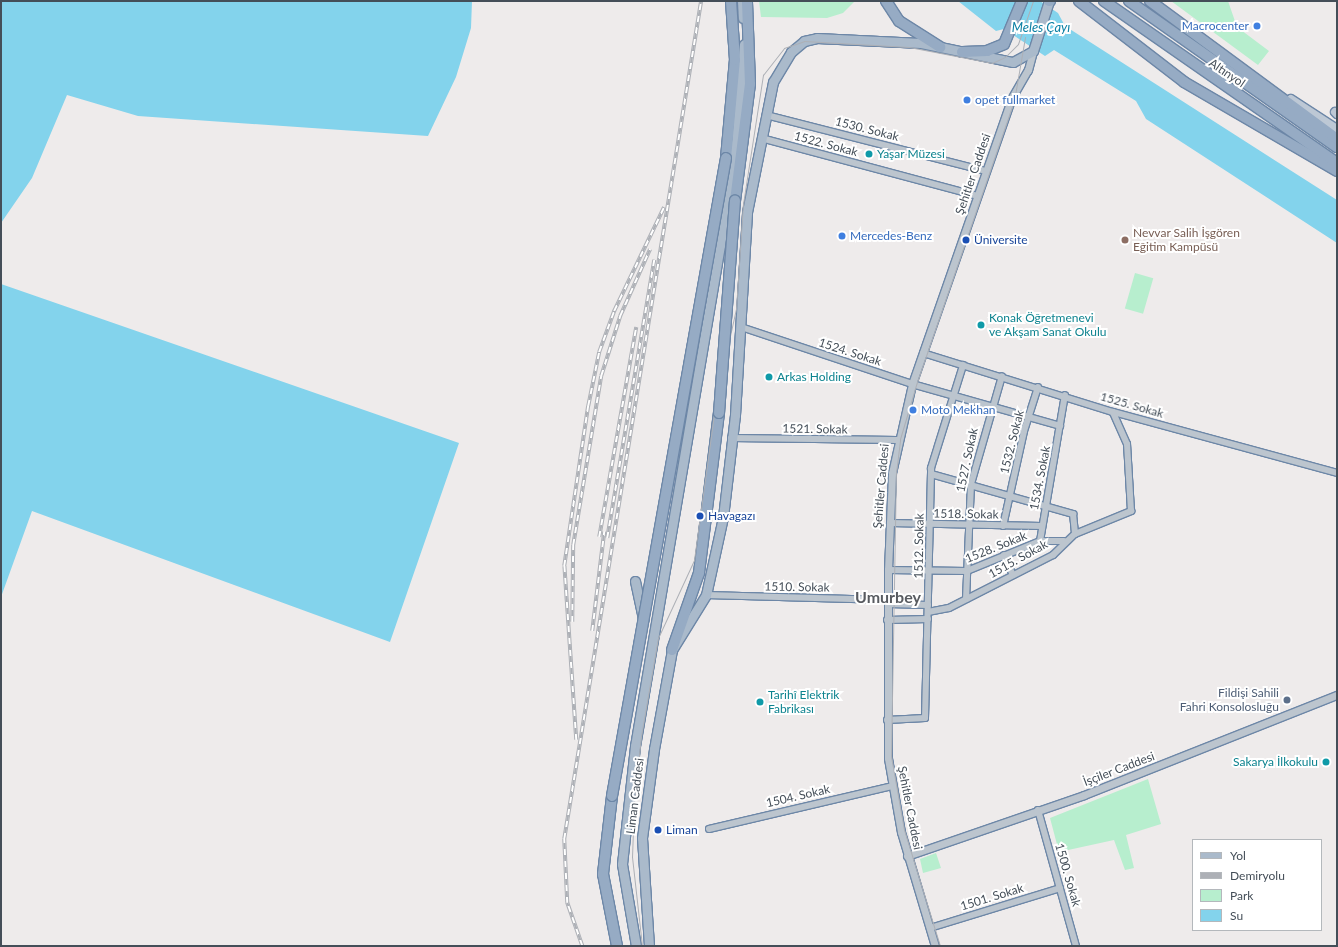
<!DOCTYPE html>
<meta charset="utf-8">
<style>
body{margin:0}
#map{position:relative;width:1338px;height:947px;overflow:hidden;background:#eeebeb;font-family:Lato,sans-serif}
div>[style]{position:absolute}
.green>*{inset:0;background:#b7eece;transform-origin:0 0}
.water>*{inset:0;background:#83d3ec}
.roads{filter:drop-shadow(1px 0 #6d87a7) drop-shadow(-1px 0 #6d87a7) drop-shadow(0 1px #6d87a7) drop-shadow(0 -1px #6d87a7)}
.minor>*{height:6px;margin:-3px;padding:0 3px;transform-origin:3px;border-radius:3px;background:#bcc5ce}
.tertiary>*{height:7px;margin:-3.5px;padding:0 3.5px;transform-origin:3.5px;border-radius:3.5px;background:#bcc5ce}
.secondary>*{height:8px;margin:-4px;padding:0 4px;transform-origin:4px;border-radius:4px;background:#bdc8d5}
.primary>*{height:9px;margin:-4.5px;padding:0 4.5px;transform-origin:4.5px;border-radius:4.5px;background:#aabacb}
.trunk>*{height:10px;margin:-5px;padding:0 5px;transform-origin:5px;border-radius:5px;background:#96abc4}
.tram>*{height:1px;margin:-0.5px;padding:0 0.5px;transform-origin:0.5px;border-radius:0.5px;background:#adb0b6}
.rail>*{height:3.5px;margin-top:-1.75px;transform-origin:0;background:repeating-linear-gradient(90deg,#fff 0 6px,#adb0b6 0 12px);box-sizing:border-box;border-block:1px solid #adb0b6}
.bridges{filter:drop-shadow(1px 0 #6d87a7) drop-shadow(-1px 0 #6d87a7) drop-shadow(0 1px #6d87a7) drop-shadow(0 -1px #6d87a7)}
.trunk-bridge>*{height:10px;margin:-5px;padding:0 5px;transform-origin:5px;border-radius:5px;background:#96abc4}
.dots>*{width:11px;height:11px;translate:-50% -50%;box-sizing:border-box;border:2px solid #fff;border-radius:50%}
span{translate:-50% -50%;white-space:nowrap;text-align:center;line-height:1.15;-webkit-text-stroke:4px #fff;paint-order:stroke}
.shop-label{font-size:12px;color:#366cbe}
.right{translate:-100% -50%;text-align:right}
.left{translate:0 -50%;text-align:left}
.street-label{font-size:12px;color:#444e58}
.culture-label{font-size:12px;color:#0d838f}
.education-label{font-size:12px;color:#785e54}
.transit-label{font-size:12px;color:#164399}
.service-label{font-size:12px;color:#4e5e75}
.water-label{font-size:13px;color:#0b80a4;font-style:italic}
.district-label{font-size:16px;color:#585b60;font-weight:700}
.frame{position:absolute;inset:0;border:2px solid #444e58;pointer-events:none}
.legend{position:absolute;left:1192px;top:839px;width:130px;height:92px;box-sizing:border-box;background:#fff;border:1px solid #b4b8bc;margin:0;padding:5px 7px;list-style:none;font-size:12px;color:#444e58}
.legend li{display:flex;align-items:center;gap:8px;height:20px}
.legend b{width:20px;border:1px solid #b4b8bc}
</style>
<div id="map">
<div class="green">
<i style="clip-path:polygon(759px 1px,855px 1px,843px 13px,827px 18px,761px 17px)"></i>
<i style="clip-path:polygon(1171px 1px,1228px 1px,1237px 27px,1269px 51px,1258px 65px)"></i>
<i style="left:1135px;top:273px;width:19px;height:37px;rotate:16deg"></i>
<i style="clip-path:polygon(1148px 779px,1161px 824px,1126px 835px,1134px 868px,1125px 870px,1114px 840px,1059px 852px,1050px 818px)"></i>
<i style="clip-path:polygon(936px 853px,941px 868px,923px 873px,920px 859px)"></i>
</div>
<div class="water">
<i style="clip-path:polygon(1px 1px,472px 1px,471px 28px,456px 77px,428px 136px,138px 116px,67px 95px,32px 178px,1px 223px)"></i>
<i style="clip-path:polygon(958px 1px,1040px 1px,1058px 13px,1065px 26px,1337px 200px,1337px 243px,1146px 119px,1136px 101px,1054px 50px,1045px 56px,1004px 29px,996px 31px)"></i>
<i style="clip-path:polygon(1px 284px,459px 443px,390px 642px,32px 511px,1px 597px)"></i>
</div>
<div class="roads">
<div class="minor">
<i style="left:766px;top:115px;width:227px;rotate:14.3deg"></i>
<i style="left:761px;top:138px;width:224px;rotate:15deg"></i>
<i style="left:741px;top:327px;width:180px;rotate:18.4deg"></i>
<i style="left:912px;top:384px;width:154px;rotate:15.8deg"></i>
<i style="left:923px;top:353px;width:199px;rotate:17.3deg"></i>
<i style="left:1113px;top:412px;width:232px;rotate:15.2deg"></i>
<i style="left:731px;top:438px;width:166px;rotate:0.7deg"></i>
<i style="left:931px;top:474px;width:148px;rotate:15.7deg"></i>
<i style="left:1073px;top:514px;width:20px;rotate:84deg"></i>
<i style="left:890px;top:523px;width:152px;rotate:1.1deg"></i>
<i style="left:1003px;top:526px;width:97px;rotate:-77.5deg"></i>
<i style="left:1024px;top:431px;width:46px;rotate:-72.3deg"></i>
<i style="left:1064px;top:541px;width:24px;rotate:180deg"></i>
<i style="left:1040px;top:541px;width:148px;rotate:-80.3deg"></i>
<i style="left:1004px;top:555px;width:22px;rotate:66deg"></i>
<i style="left:888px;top:570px;width:79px;rotate:0.7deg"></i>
<i style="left:967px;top:571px;width:79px;rotate:-22.3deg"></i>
<i style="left:706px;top:595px;width:182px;rotate:1.6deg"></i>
<i style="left:966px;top:599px;width:115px;rotate:-87.5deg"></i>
<i style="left:971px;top:484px;width:112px;rotate:-74deg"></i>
<i style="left:888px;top:604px;width:40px;rotate:1.4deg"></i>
<i style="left:928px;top:612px;width:21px;rotate:-11deg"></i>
<i style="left:949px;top:608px;width:117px;rotate:-27deg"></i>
<i style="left:1053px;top:555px;width:30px;rotate:-44deg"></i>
<i style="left:1075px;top:534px;width:61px;rotate:-22.3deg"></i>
<i style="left:1131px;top:511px;width:67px;rotate:-93.4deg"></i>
<i style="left:1127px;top:444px;width:35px;rotate:-114deg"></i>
<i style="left:887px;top:620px;width:41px;rotate:-1.4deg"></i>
<i style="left:887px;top:720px;width:38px;rotate:-3deg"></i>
<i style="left:925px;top:718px;width:250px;rotate:-88.6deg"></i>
<i style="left:931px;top:468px;width:108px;rotate:-72.7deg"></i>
<i style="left:1038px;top:810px;width:141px;rotate:74.4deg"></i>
<i style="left:709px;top:829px;width:189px;rotate:-13.2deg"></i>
<i style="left:930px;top:928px;width:136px;rotate:-17.1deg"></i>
</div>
<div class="tertiary">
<i style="left:907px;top:856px;width:187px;rotate:-19deg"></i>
<i style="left:1084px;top:795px;width:272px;rotate:-21.6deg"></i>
<i style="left:935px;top:946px;width:119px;rotate:-106.6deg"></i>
<i style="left:901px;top:832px;width:75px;rotate:-100deg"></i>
<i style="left:888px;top:758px;width:188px;rotate:-90deg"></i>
<i style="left:888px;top:570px;width:97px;rotate:-87.6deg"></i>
<i style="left:892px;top:473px;width:91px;rotate:-77.3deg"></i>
<i style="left:912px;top:384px;width:302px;rotate:-70.8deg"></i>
<i style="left:1011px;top:99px;width:34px;rotate:-60deg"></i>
<i style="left:1028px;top:70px;width:20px;rotate:-75deg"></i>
</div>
<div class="secondary">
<i style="left:1291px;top:99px;width:55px;rotate:33.1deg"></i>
<i style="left:1335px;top:112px;width:3px;rotate:45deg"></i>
</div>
<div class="primary">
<i style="left:742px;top:1px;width:17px;rotate:87deg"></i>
<i style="left:635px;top:581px;width:40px;rotate:78deg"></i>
<i style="left:636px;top:946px;width:83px;rotate:-99.7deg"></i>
<i style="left:622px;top:864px;width:119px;rotate:-83.7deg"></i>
<i style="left:635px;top:746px;width:508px;rotate:-80.37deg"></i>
<i style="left:720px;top:245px;width:103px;rotate:-81.1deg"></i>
<i style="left:736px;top:143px;width:99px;rotate:-85.4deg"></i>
<i style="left:649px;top:946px;width:108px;rotate:-93.7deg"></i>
<i style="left:642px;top:838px;width:90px;rotate:-82.3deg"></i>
<i style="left:654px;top:749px;width:101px;rotate:-79.7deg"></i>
<i style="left:672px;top:650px;width:65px;rotate:-58.3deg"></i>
<i style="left:706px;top:595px;width:80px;rotate:-77.7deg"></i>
<i style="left:723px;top:517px;width:103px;rotate:-83.3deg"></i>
<i style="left:735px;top:415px;width:203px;rotate:-86.6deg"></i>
<i style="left:747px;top:212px;width:133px;rotate:-78.7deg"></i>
<i style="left:773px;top:82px;width:35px;rotate:-59deg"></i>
<i style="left:791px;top:52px;width:17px;rotate:-40deg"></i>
<i style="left:804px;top:41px;width:13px;rotate:-13deg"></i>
<i style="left:817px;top:38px;width:104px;rotate:2.8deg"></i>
<i style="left:921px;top:43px;width:94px;rotate:11.7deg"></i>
<i style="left:1013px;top:62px;width:23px;rotate:-29deg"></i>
<i style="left:1033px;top:51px;width:52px;rotate:-72.3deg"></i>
</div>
<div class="trunk">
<i style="left:886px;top:1px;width:24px;rotate:57deg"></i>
<i style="left:899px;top:21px;width:49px;rotate:32.4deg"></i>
<i style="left:1049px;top:1px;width:1px"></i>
<i style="left:1079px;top:1px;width:133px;rotate:37.6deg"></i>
<i style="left:1184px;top:82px;width:177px;rotate:30.2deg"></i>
<i style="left:1104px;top:1px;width:284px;rotate:34.8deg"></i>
<i style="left:1129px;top:1px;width:254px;rotate:35.1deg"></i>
<i style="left:1150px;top:1px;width:232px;rotate:36.4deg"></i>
<i style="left:962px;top:52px;width:25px;rotate:-2deg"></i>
<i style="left:987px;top:51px;width:18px;rotate:-22deg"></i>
<i style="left:1004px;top:44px;width:47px;rotate:-67.3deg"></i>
<i style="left:726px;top:158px;width:98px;rotate:-84.8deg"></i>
<i style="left:735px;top:60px;width:59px;rotate:-93.9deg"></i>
<i style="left:735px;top:201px;width:118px;rotate:-82.7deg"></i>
<i style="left:750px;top:84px;width:83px;rotate:-92.1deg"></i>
<i style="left:672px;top:650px;width:82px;rotate:-70.7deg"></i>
<i style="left:699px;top:573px;width:161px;rotate:-82.9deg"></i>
<i style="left:612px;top:796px;width:79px;rotate:96.6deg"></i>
<i style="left:603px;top:874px;width:73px;rotate:79deg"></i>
</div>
</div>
<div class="tram">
<i style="left:642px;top:946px;width:90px;rotate:-96.4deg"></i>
<i style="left:632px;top:857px;width:55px;rotate:-87.9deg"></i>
<i style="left:634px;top:802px;width:66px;rotate:-83.9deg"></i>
<i style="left:641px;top:736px;width:99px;rotate:-80.2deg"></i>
<i style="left:658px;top:638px;width:86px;rotate:-65.2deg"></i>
<i style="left:694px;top:560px;width:162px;rotate:-82.2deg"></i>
<i style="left:716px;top:399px;width:92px;rotate:-77.5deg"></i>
<i style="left:736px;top:309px;width:105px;rotate:-86.2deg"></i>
<i style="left:743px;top:204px;width:131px;rotate:-81.2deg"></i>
<i style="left:763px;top:75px;width:34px;rotate:-52deg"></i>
<i style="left:784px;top:48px;width:21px;rotate:-19deg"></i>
<i style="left:804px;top:41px;width:105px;rotate:3.3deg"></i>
<i style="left:909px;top:47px;width:85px;rotate:10.9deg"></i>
<i style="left:992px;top:63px;width:14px;rotate:-25deg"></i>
<i style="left:1005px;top:57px;width:18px;rotate:-45deg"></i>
<i style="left:1018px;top:44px;width:46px;rotate:-70.8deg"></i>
<i style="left:940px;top:946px;width:121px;rotate:-107.2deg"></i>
<i style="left:904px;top:830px;width:75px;rotate:-100deg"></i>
<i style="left:891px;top:756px;width:283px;rotate:-89deg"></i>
<i style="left:896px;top:473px;width:34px;rotate:-83deg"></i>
<i style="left:900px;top:439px;width:56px;rotate:-73.5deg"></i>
<i style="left:916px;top:385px;width:300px;rotate:-71deg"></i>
<i style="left:1014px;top:101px;width:65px;rotate:-80.2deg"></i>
</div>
<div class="rail">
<i style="left:599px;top:537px;width:213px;rotate:-80deg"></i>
<i style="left:607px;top:538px;width:282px;rotate:-80.4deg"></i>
<i style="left:572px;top:622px;width:77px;rotate:-89.3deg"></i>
<i style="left:573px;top:545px;width:171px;rotate:-80.6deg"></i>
<i style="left:601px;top:376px;width:63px;rotate:-72.4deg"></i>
<i style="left:620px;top:316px;width:73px;rotate:-65.9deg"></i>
<i style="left:592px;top:631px;width:100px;rotate:-83.1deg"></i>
<i style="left:576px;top:740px;width:174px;rotate:-93.9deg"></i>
<i style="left:564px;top:566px;width:162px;rotate:-81.5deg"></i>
<i style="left:588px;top:406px;width:55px;rotate:-78.5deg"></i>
<i style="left:599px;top:352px;width:44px;rotate:-69.9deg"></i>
<i style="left:614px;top:311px;width:115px;rotate:-64.3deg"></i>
<i style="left:582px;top:946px;width:46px;rotate:-109.2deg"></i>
<i style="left:567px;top:903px;width:64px;rotate:-92.7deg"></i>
<i style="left:564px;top:839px;width:849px;rotate:-80.72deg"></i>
</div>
<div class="bridges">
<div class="trunk-bridge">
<i style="left:719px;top:413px;width:213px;rotate:-85.7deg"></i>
<i style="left:612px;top:796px;width:648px;rotate:-79.87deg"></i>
</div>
</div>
<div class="dots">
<i style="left:1257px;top:26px;background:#3f7fe0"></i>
<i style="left:967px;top:100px;background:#3f7fe0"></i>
<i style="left:869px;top:154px;background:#0f9aa8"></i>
<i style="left:842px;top:236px;background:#3f7fe0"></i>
<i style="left:966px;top:240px;background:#1a4fb4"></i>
<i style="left:1125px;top:240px;background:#8d6e63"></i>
<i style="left:981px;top:325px;background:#0f9aa8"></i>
<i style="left:769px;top:377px;background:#0f9aa8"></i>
<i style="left:913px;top:410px;background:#3f7fe0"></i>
<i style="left:700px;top:516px;background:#1a4fb4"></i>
<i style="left:1287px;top:700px;background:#5c6f8a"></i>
<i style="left:760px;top:702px;background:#0f9aa8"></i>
<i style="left:1326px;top:762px;background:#0f9aa8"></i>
<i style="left:658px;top:830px;background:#1a4fb4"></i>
</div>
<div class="shop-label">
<span class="right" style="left:1249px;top:26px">Macrocenter</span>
<span class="left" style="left:975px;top:100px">opet fullmarket</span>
<span class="left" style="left:850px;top:236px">Mercedes-Benz</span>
<span class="left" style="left:921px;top:410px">Moto Mekhan</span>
</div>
<div class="street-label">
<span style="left:1227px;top:73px;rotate:34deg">Altınyol</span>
<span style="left:867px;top:129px;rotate:14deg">1530. Sokak</span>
<span style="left:826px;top:144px;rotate:15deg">1522. Sokak</span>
<span style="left:973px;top:174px;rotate:-71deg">Şehitler Caddesi</span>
<span style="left:850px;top:352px;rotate:18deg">1524. Sokak</span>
<span style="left:1132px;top:405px;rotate:16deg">1525. Sokak</span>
<span style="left:815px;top:429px;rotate:1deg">1521. Sokak</span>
<span style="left:1012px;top:442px;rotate:-76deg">1532. Sokak</span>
<span style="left:967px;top:460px;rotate:-78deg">1527. Sokak</span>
<span style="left:1040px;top:478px;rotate:-79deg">1534. Sokak</span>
<span style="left:881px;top:486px;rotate:-85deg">Şehitler Caddesi</span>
<span style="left:966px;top:514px;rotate:1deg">1518. Sokak</span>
<span style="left:919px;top:546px;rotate:-89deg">1512. Sokak</span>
<span style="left:996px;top:547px;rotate:-22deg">1528. Sokak</span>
<span style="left:1018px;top:559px;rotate:-29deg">1515. Sokak</span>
<span style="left:797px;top:587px;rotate:1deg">1510. Sokak</span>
<span style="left:1119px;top:769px;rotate:-21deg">İşçiler Caddesi</span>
<span style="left:635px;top:796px;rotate:-83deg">Liman Caddesi</span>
<span style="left:798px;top:796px;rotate:-13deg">1504. Sokak</span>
<span style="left:910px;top:808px;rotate:79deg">Şehitler Caddesi</span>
<span style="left:1068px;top:875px;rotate:74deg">1500. Sokak</span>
<span style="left:992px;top:897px;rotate:-17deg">1501. Sokak</span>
</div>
<div class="culture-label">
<span class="left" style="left:877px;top:154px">Yaşar Müzesi</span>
<span class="left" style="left:989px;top:325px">Konak Öğretmenevi<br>ve Akşam Sanat Okulu</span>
<span class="left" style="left:777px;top:377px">Arkas Holding</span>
<span class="left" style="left:768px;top:702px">Tarihî Elektrik<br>Fabrikası</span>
<span class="right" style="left:1318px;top:762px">Sakarya İlkokulu</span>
</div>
<div class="education-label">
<span class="left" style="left:1133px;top:240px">Nevvar Salih İşgören<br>Eğitim Kampüsü</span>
</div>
<div class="transit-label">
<span class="left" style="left:974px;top:240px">Üniversite</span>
<span class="left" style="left:708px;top:516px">Havagazı</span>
<span class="left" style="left:666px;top:830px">Liman</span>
</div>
<div class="service-label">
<span class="right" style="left:1279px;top:700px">Fildişi Sahili<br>Fahri Konsolosluğu</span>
</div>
<div class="water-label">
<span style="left:1041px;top:27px">Meles Çayı</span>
</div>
<div class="district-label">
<span style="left:888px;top:597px">Umurbey</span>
</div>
<div class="frame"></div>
<ul class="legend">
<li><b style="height:5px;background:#aabacb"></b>Yol</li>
<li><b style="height:5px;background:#adb0b6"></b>Demiryolu</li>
<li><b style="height:11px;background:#b7eece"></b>Park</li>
<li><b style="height:11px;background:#83d3ec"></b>Su</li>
</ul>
</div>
